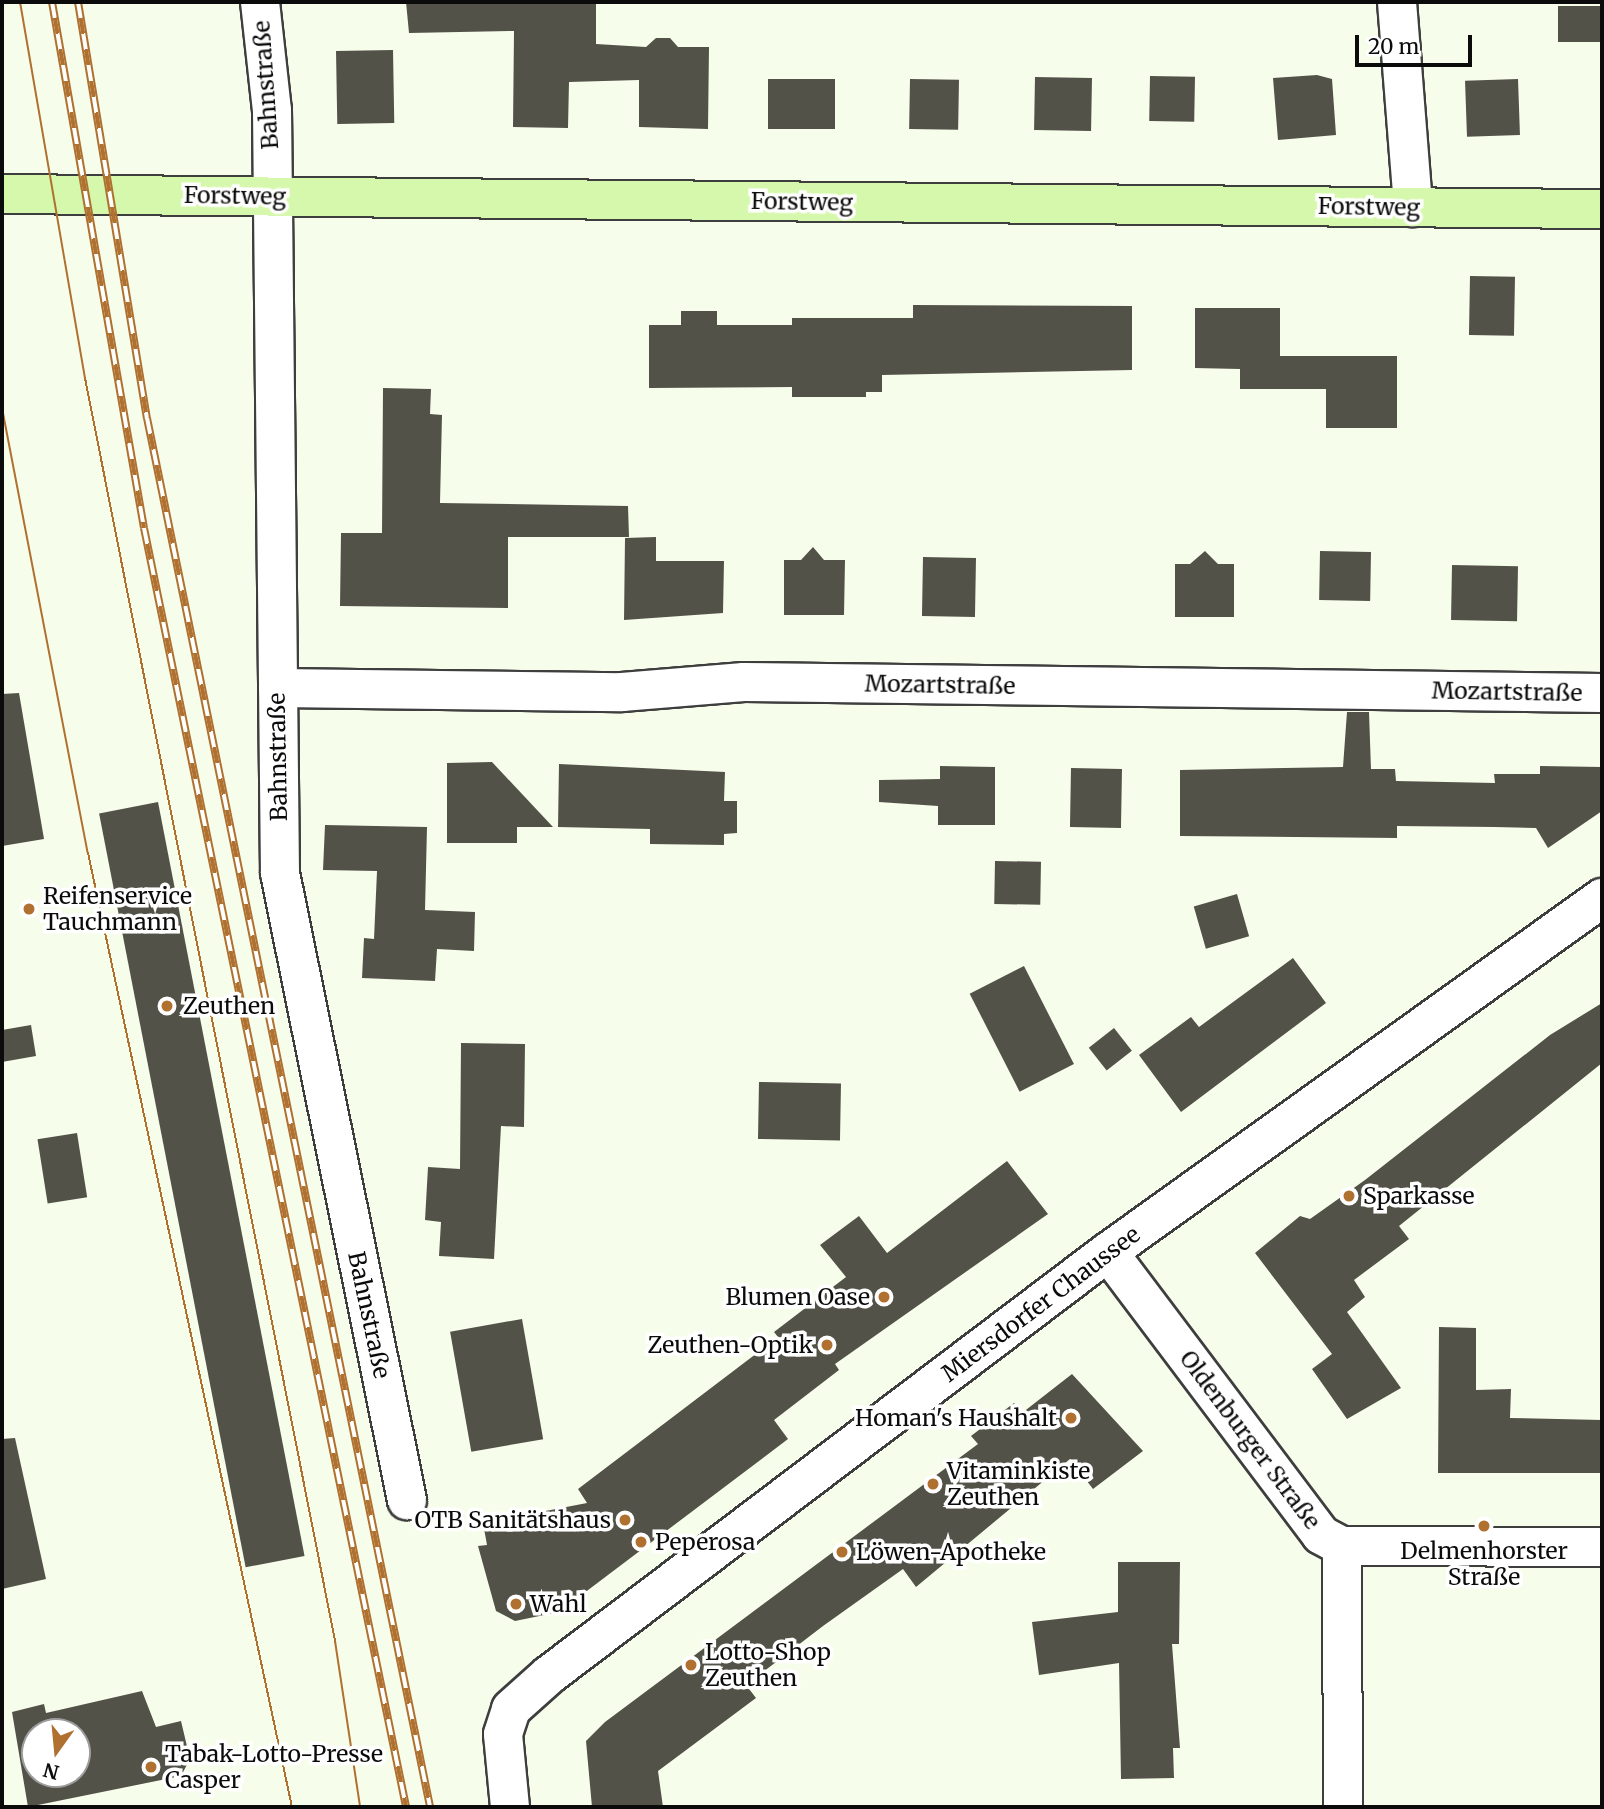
<!DOCTYPE html>
<meta charset="utf-8">
<style>
body{margin:0}
#map{position:relative;width:1604px;height:1809px;overflow:hidden;background:#f7fdeb;font-family:Merriweather,serif}
div>[style]{position:absolute}
.building>*{inset:0;background:#535249;transform-origin:0 0}
.roads{filter:drop-shadow(2px 0 #3e3e3e) drop-shadow(-2px 0 #3e3e3e) drop-shadow(0 2px #3e3e3e) drop-shadow(0 -2px #3e3e3e)}
.street>*{height:38px;margin:-19px;padding:0 19px;transform-origin:19px;border-radius:19px;background:#fff}
.secondary>*{height:38px;margin:-19px;padding:0 19px;transform-origin:19px;border-radius:19px;background:#d6f8ac}
.tram>*{height:2px;margin:-1px;padding:0 1px;transform-origin:1px;border-radius:1px;background:#af7030}
.rail>*{height:8px;margin-top:-4px;transform-origin:0;background:repeating-linear-gradient(90deg,#fff 0 16px,#af7030 0 32px);box-sizing:border-box;border-block:2px solid #af7030}
.dots>*{width:19px;height:19px;translate:-50% -50%;box-sizing:border-box;border:4px solid #fff;border-radius:50%}
span{translate:-50% -50%;white-space:nowrap;text-align:center;line-height:1.15;-webkit-text-stroke:7px #fff;paint-order:stroke}
.street-label{font-size:23px;color:#0b0b0b}
.poi-label{font-size:23px;color:#0b0b0b}
.left{translate:0 -50%;text-align:left}
.right{translate:-100% -50%;text-align:right}
.frame{position:absolute;inset:0;border:4px solid #0b0b0b;pointer-events:none}
.north{position:absolute;left:21px;top:1718px;width:70px;height:70px;box-sizing:border-box;background:#fff;border:2px solid #9d9d9d;border-radius:50%;rotate:195deg;font-size:19px;font-weight:700;line-height:28px;text-align:center;color:#0b0b0b}
.north::after{content:'';display:block;margin:auto;width:24px;height:32px;background:#af7030;clip-path:polygon(50% 0,100% 100%,50% 72%,0 100%)}
.scale{position:absolute;left:1355px;top:35px;width:117px;height:32px;box-sizing:border-box;border:4px solid #0b0b0b;border-top:0;padding-left:9px;font-size:21px;line-height:24px;white-space:nowrap;color:#0b0b0b;-webkit-text-stroke:5px #fff;paint-order:stroke}
</style>
<div id="map">
<div class="building">
<i style="clip-path:polygon(406px 2px,596px 2px,596px 44px,646px 47px,656px 38px,670px 38px,678px 47px,709px 47px,708px 129px,639px 127px,639px 80px,569px 82px,568px 128px,513px 127px,514px 31px,409px 33px)"></i>
<i style="left:1558px;top:6px;width:44px;height:36px"></i>
<i style="left:393px;top:50px;width:73px;height:57px;rotate:89deg"></i>
<i style="clip-path:polygon(1317px 75px,1332px 79px,1336px 135px,1278px 140px,1273px 78px)"></i>
<i style="left:1150px;top:76px;width:45px;height:45px;rotate:1deg"></i>
<i style="left:1035px;top:77px;width:57px;height:53px;rotate:1deg"></i>
<i style="left:768px;top:79px;width:67px;height:50px"></i>
<i style="left:910px;top:79px;width:49px;height:50px;rotate:1deg"></i>
<i style="left:1518px;top:79px;width:56px;height:53px;rotate:88deg"></i>
<i style="left:1470px;top:276px;width:45px;height:59px;rotate:1deg"></i>
<i style="clip-path:polygon(913px 305px,1132px 306px,1132px 370px,882px 375px,882px 392px,866px 392px,866px 397px,792px 397px,792px 387px,649px 388px,649px 325px,681px 325px,681px 311px,717px 311px,717px 325px,792px 325px,792px 318px,913px 318px)"></i>
<i style="clip-path:polygon(1195px 308px,1280px 308px,1280px 356px,1397px 356px,1397px 428px,1326px 428px,1326px 389px,1240px 389px,1240px 369px,1195px 368px)"></i>
<i style="clip-path:polygon(383px 388px,431px 389px,430px 414px,442px 415px,440px 503px,628px 506px,629px 537px,508px 537px,508px 608px,340px 606px,341px 533px,382px 533px)"></i>
<i style="clip-path:polygon(656px 537px,656px 561px,724px 561px,723px 613px,624px 620px,625px 538px)"></i>
<i style="clip-path:polygon(813px 547px,824px 560px,845px 560px,844px 615px,784px 615px,784px 560px,801px 560px)"></i>
<i style="clip-path:polygon(1205px 551px,1218px 564px,1234px 564px,1234px 617px,1175px 617px,1175px 564px,1190px 564px)"></i>
<i style="left:1320px;top:551px;width:51px;height:49px;rotate:1deg"></i>
<i style="left:923px;top:557px;width:53px;height:59px;rotate:1deg"></i>
<i style="left:1452px;top:565px;width:66px;height:55px;rotate:1deg"></i>
<i style="clip-path:polygon(19px 693px,44px 839px,2px 846px,2px 694px)"></i>
<i style="clip-path:polygon(1347px 712px,1369px 712px,1371px 769px,1395px 769px,1396px 781px,1495px 783px,1494px 774px,1540px 774px,1540px 766px,1602px 767px,1602px 811px,1548px 848px,1536px 828px,1495px 827px,1397px 826px,1397px 838px,1180px 836px,1180px 770px,1343px 767px)"></i>
<i style="clip-path:polygon(492px 762px,553px 827px,517px 827px,517px 843px,447px 843px,447px 763px)"></i>
<i style="clip-path:polygon(559px 764px,725px 772px,724px 801px,737px 801px,737px 833px,724px 834px,724px 845px,650px 844px,650px 829px,558px 827px)"></i>
<i style="clip-path:polygon(940px 766px,995px 767px,995px 825px,938px 825px,938px 806px,879px 802px,879px 780px,940px 779px)"></i>
<i style="left:1071px;top:768px;width:51px;height:59px;rotate:1deg"></i>
<i style="left:158px;top:802px;width:768px;height:60px;rotate:79deg"></i>
<i style="clip-path:polygon(325px 825px,427px 827px,425px 910px,475px 912px,474px 951px,437px 949px,435px 981px,362px 978px,364px 938px,374px 939px,377px 871px,323px 870px)"></i>
<i style="left:995px;top:861px;width:46px;height:43px;rotate:1deg"></i>
<i style="left:1237px;top:894px;width:44px;height:45px;rotate:74deg"></i>
<i style="clip-path:polygon(1293px 958px,1326px 1003px,1181px 1112px,1139px 1055px,1191px 1017px,1199px 1027px)"></i>
<i style="left:1024px;top:966px;width:110px;height:61px;rotate:63deg"></i>
<i style="clip-path:polygon(1602px 1003px,1602px 1063px,1399px 1226px,1409px 1239px,1354px 1280px,1365px 1297px,1347px 1312px,1401px 1388px,1347px 1419px,1312px 1369px,1332px 1354px,1255px 1253px,1300px 1216px,1310px 1219px,1365px 1180px,1550px 1035px)"></i>
<i style="clip-path:polygon(31px 1025px,36px 1056px,2px 1062px,2px 1030px)"></i>
<i style="left:1114px;top:1028px;width:29px;height:32px;rotate:52deg"></i>
<i style="clip-path:polygon(461px 1043px,525px 1044px,524px 1127px,501px 1126px,494px 1259px,439px 1256px,441px 1222px,425px 1220px,428px 1167px,460px 1169px)"></i>
<i style="left:759px;top:1082px;width:82px;height:57px;rotate:1deg"></i>
<i style="left:77px;top:1133px;width:65px;height:40px;rotate:81deg"></i>
<i style="clip-path:polygon(1007px 1161px,1048px 1214px,835px 1364px,839px 1370px,774px 1420px,788px 1439px,559px 1612px,515px 1621px,496px 1611px,478px 1546px,487px 1545px,483px 1523px,587px 1503px,578px 1489px,778px 1337px,774px 1332px,846px 1277px,820px 1245px,859px 1216px,887px 1253px)"></i>
<i style="left:522px;top:1319px;width:122px;height:73px;rotate:80deg"></i>
<i style="clip-path:polygon(1439px 1327px,1476px 1328px,1476px 1390px,1511px 1389px,1510px 1418px,1602px 1420px,1602px 1473px,1438px 1473px)"></i>
<i style="clip-path:polygon(1072px 1374px,1143px 1451px,1093px 1489px,1070px 1459px,916px 1587px,903px 1569px,823px 1626px,746px 1685px,756px 1698px,658px 1771px,663px 1807px,592px 1807px,586px 1741px,605px 1722px,978px 1444px,971px 1436px,1014px 1403px,1022px 1413px)"></i>
<i style="clip-path:polygon(15px 1438px,46px 1579px,2px 1589px,2px 1439px)"></i>
<i style="clip-path:polygon(1118px 1562px,1180px 1562px,1179px 1644px,1172px 1644px,1180px 1748px,1173px 1748px,1174px 1778px,1121px 1779px,1119px 1663px,1039px 1675px,1032px 1622px,1118px 1612px)"></i>
<i style="clip-path:polygon(evenodd,142px 1691px,156px 1727px,181px 1721px,190px 1759px,181px 1776px,28px 1807px,12px 1712px,44px 1704px,46px 1713px,142px 1691px,35px 1732px,77px 1732px,77px 1774px,35px 1774px,35px 1732px)"></i>
</div>
<div class="roads">
<div class="street">
<i style="left:260px;top:2px;width:109px;rotate:83.7deg"></i>
<i style="left:272px;top:110px;width:763px;rotate:89.4deg"></i>
<i style="left:280px;top:873px;width:640px;rotate:78.55deg"></i>
<i style="left:1397px;top:2px;width:206px;rotate:85.5deg"></i>
<i style="left:278px;top:688px;width:344px;rotate:0.7deg"></i>
<i style="left:622px;top:692px;width:122px;rotate:-4.7deg"></i>
<i style="left:744px;top:682px;width:858px;rotate:0.73deg"></i>
<i style="left:1108px;top:1252px;width:354px;rotate:53deg"></i>
<i style="left:1321px;top:1535px;width:24px;rotate:28deg"></i>
<i style="left:1342px;top:1546px;width:260px;rotate:0.2deg"></i>
<i style="left:1342px;top:1546px;width:261px;rotate:89.8deg"></i>
<i style="left:510px;top:1807px;width:73px;rotate:-95.5deg"></i>
<i style="left:503px;top:1734px;width:26px;rotate:-72deg"></i>
<i style="left:511px;top:1709px;width:51px;rotate:-41.8deg"></i>
<i style="left:549px;top:1675px;width:701px;rotate:-37.12deg"></i>
<i style="left:1108px;top:1252px;width:608px;rotate:-35.63deg"></i>
</div>
<div class="secondary">
<i style="left:2px;top:194px;width:1600px;rotate:0.54deg"></i>
</div>
</div>
<div class="tram">
<i style="left:20px;top:2px;width:382px;rotate:80.2deg"></i>
<i style="left:85px;top:378px;width:1288px;rotate:78.8deg"></i>
<i style="left:335px;top:1641px;width:168px;rotate:81.4deg"></i>
<i style="left:2px;top:408px;width:453px;rotate:79.1deg"></i>
<i style="left:88px;top:853px;width:976px;rotate:77.93deg"></i>
</div>
<div class="rail">
<i style="left:52px;top:2px;width:534px;rotate:80.08deg"></i>
<i style="left:144px;top:528px;width:1306px;rotate:78.42deg"></i>
<i style="left:78px;top:2px;width:422px;rotate:80.6deg"></i>
<i style="left:147px;top:418px;width:1418px;rotate:78.48deg"></i>
</div>
<div class="dots">
<i style="left:29px;top:909px;background:#af7030"></i>
<i style="left:167px;top:1006px;background:#af7030"></i>
<i style="left:1349px;top:1196px;background:#af7030"></i>
<i style="left:884px;top:1297px;background:#af7030"></i>
<i style="left:827px;top:1345px;background:#af7030"></i>
<i style="left:1071px;top:1418px;background:#af7030"></i>
<i style="left:933px;top:1484px;background:#af7030"></i>
<i style="left:625px;top:1520px;background:#af7030"></i>
<i style="left:1484px;top:1526px;background:#af7030"></i>
<i style="left:641px;top:1542px;background:#af7030"></i>
<i style="left:842px;top:1552px;background:#af7030"></i>
<i style="left:516px;top:1604px;background:#af7030"></i>
<i style="left:691px;top:1665px;background:#af7030"></i>
<i style="left:151px;top:1767px;background:#af7030"></i>
</div>
<div class="street-label">
<span style="left:266px;top:85px;rotate:-94deg">Bahnstraße</span>
<span style="left:235px;top:196px;rotate:1deg">Forstweg</span>
<span style="left:802px;top:202px;rotate:1deg">Forstweg</span>
<span style="left:1369px;top:207px;rotate:1deg">Forstweg</span>
<span style="left:940px;top:685px;rotate:1deg">Mozartstraße</span>
<span style="left:1507px;top:692px;rotate:1deg">Mozartstraße</span>
<span style="left:278px;top:757px;rotate:-91deg">Bahnstraße</span>
<span style="left:1041px;top:1304px;rotate:-37deg">Miersdorfer Chaussee</span>
<span style="left:369px;top:1315px;rotate:78deg">Bahnstraße</span>
<span style="left:1250px;top:1440px;rotate:53deg">Oldenburger Straße</span>
</div>
<div class="poi-label">
<span class="left" style="left:43px;top:909px">Reifenservice<br>Tauchmann</span>
<span class="left" style="left:183px;top:1006px">Zeuthen</span>
<span class="left" style="left:1363px;top:1196px">Sparkasse</span>
<span class="right" style="left:870px;top:1297px">Blumen Oase</span>
<span class="right" style="left:813px;top:1345px">Zeuthen-Optik</span>
<span class="right" style="left:1057px;top:1418px">Homan's Haushalt</span>
<span class="left" style="left:947px;top:1484px">Vitaminkiste<br>Zeuthen</span>
<span class="right" style="left:611px;top:1520px">OTB Sanitätshaus</span>
<span class="left" style="left:655px;top:1542px">Peperosa</span>
<span style="left:1484px;top:1564px">Delmenhorster<br>Straße</span>
<span class="left" style="left:856px;top:1552px">Löwen-Apotheke</span>
<span class="left" style="left:530px;top:1604px">Wahl</span>
<span class="left" style="left:705px;top:1665px">Lotto-Shop<br>Zeuthen</span>
<span class="left" style="left:165px;top:1767px">Tabak-Lotto-Presse<br>Casper</span>
</div>
<div class="frame"></div>
<div class="north">N</div>
<div class="scale">20 m</div>
</div>
